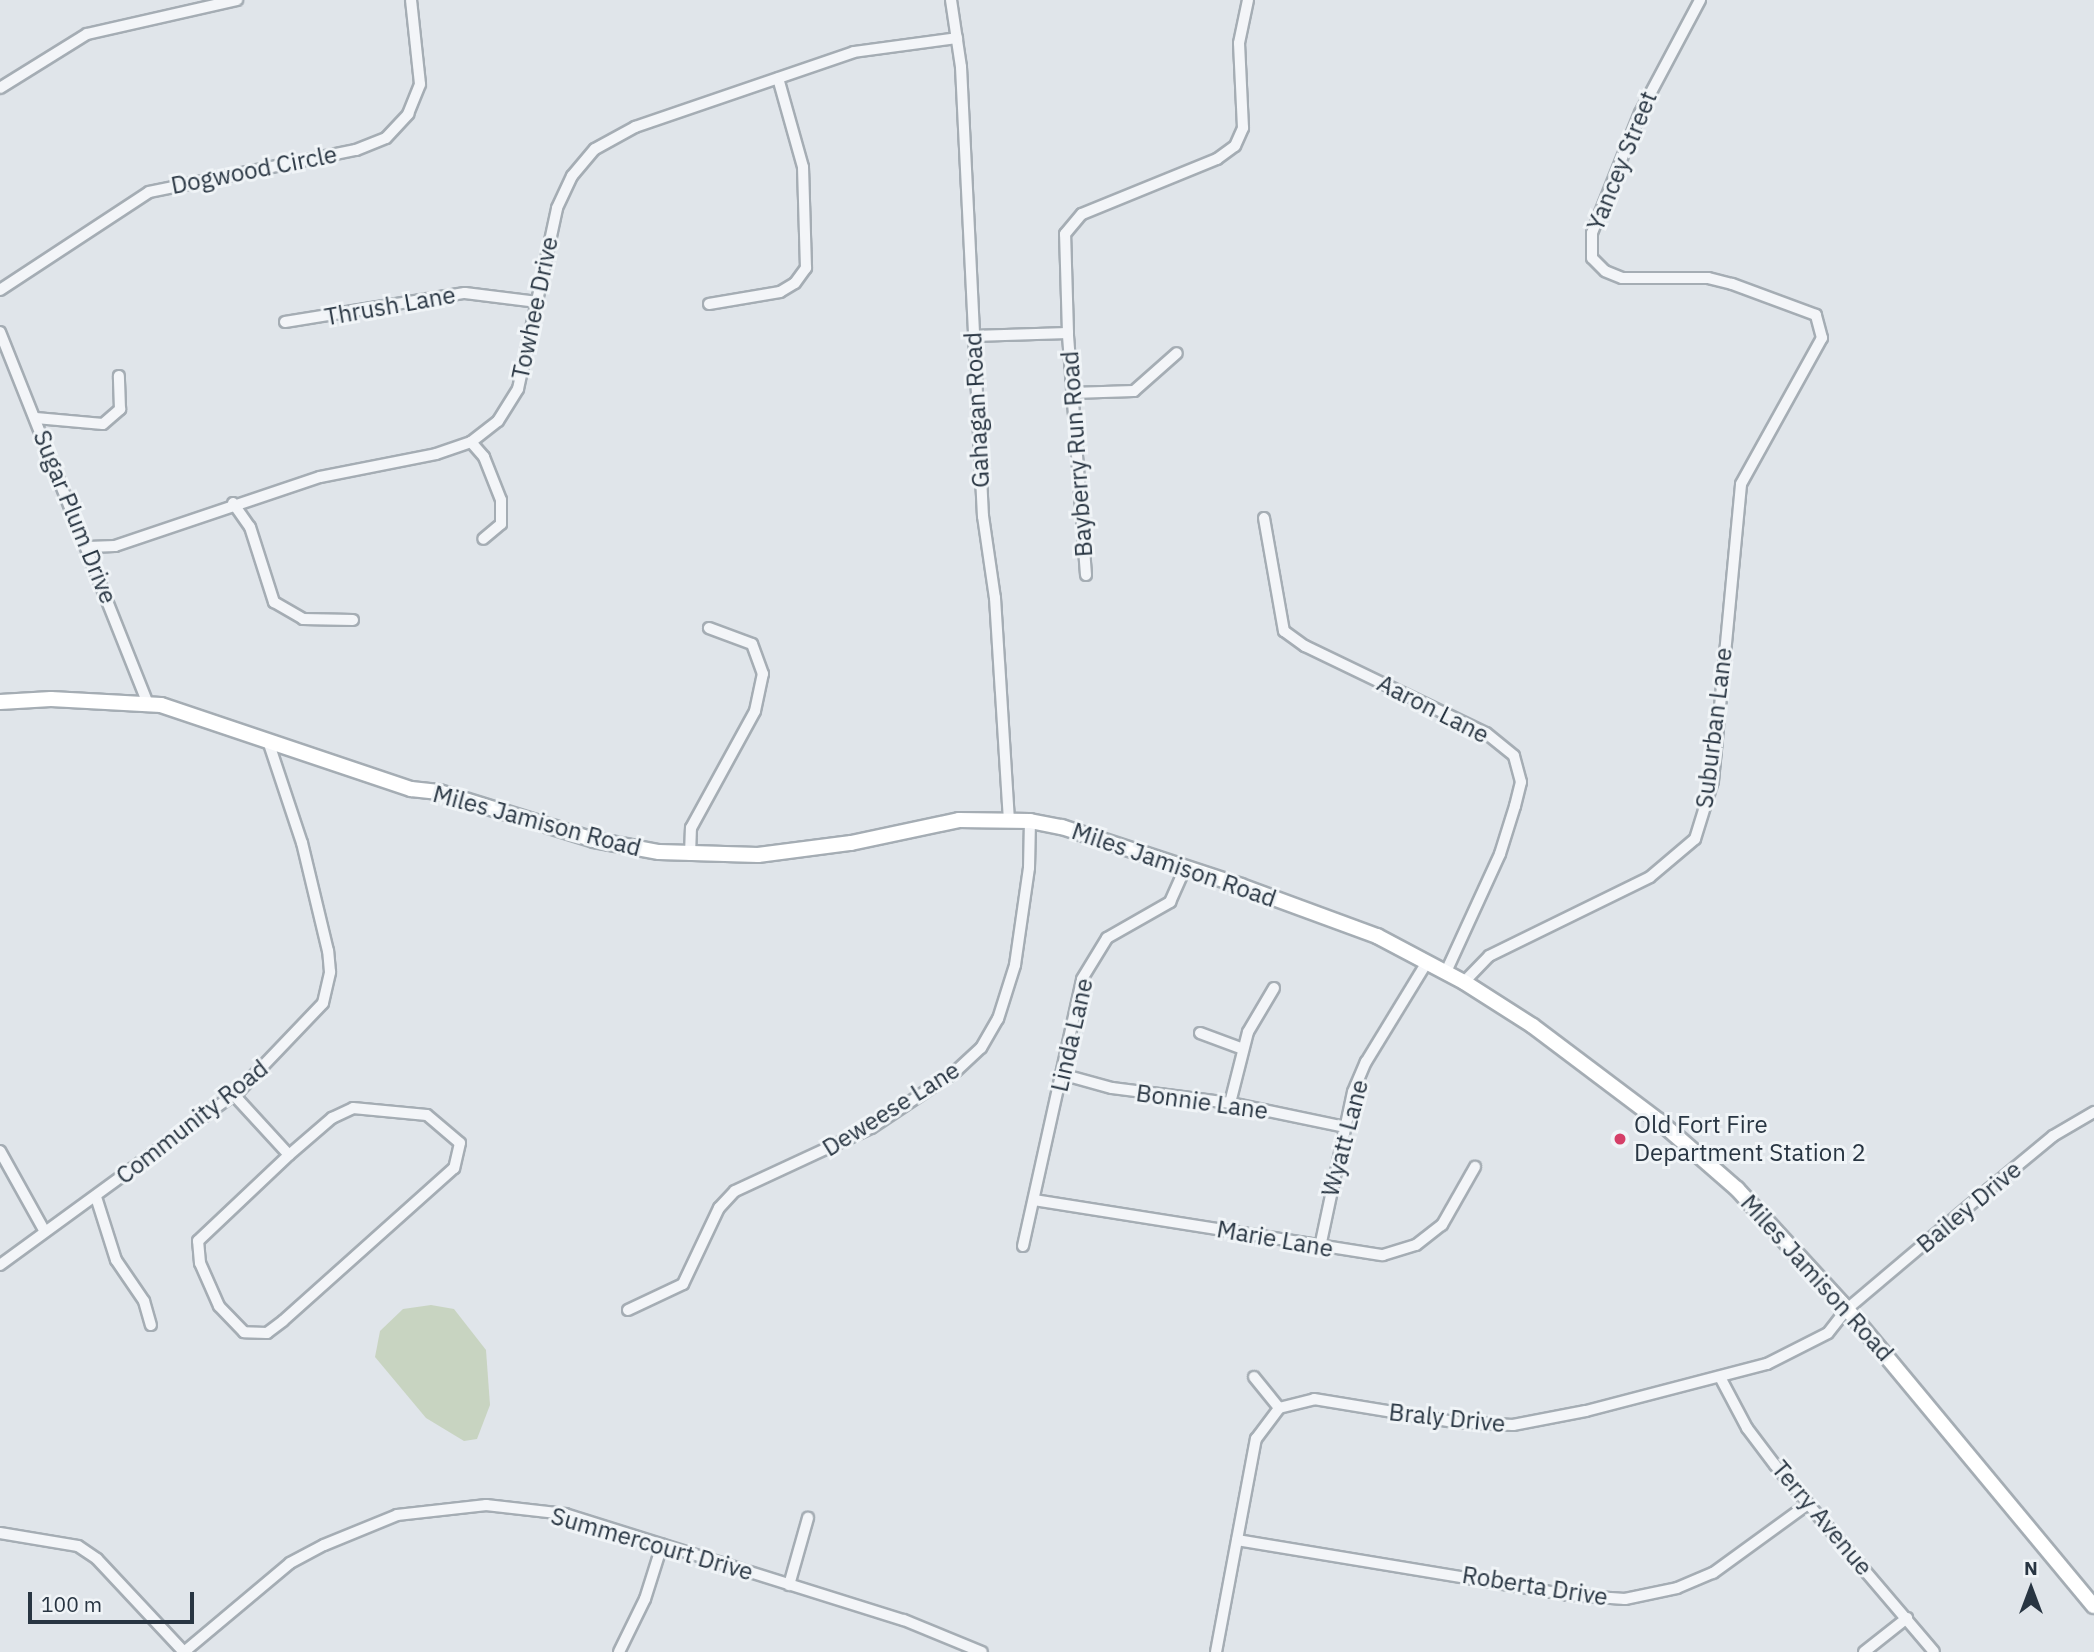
<!DOCTYPE html>
<style>
body{margin:0}
#map{position:relative;width:2094px;height:1652px;overflow:hidden;background:#e0e5ea;font-family:"IBM Plex Sans",sans-serif}
div>[style]{position:absolute}
.green>*{inset:0;background:#c8d4c1}
.roads{filter:drop-shadow(2px 0 #a5adb4) drop-shadow(-2px 0 #a5adb4) drop-shadow(0 2px #a5adb4) drop-shadow(0 -2px #a5adb4)}
.minor>*{height:10px;margin:-5px;padding:0 5px;transform-origin:5px;border-radius:5px;background:#f3f5f8}
.major>*{height:14px;margin:-7px;padding:0 7px;transform-origin:7px;border-radius:7px;background:#fff}
.dots>*{width:19px;height:19px;translate:-50% -50%;box-sizing:border-box;border:4px solid #f0f4f7;border-radius:50%}
span{translate:-50% -50%;white-space:nowrap;text-align:center;line-height:1.15;-webkit-text-stroke:6px #f0f4f7;paint-order:stroke}
.street-label{font-size:24px;color:#283542}
.poi-label{font-size:24px;color:#283542}
.left{translate:0 -50%;text-align:left}
.north{position:absolute;left:1996px;top:1554px;width:70px;height:70px;-webkit-text-stroke:5px #f0f4f7;paint-order:stroke;rotate:0deg;font-size:19px;font-weight:700;line-height:28px;text-align:center;color:#283542}
.north::after{content:'';display:block;margin:auto;width:24px;height:32px;background:#283542;clip-path:polygon(50% 0,100% 100%,50% 72%,0 100%)}
.scale{position:absolute;left:28px;top:1592px;width:166px;height:32px;box-sizing:border-box;border:4px solid #283542;border-top:0;padding-left:9px;font-size:21px;line-height:24px;white-space:nowrap;color:#283542;-webkit-text-stroke:5px #f0f4f7;paint-order:stroke}
</style>
<div id="map">
<div class="green">
<i style="clip-path:polygon(431px 1305px,454px 1309px,486px 1350px,490px 1405px,477px 1439px,464px 1441px,426px 1418px,375px 1357px,380px 1331px,403px 1309px)"></i>
</div>
<div class="roads">
<div class="minor">
<i style="left:951px;top:0;width:68px;rotate:81.5deg"></i>
<i style="left:961px;top:67px;width:450px;rotate:87.2deg"></i>
<i style="left:983px;top:516px;width:83px;rotate:81.7deg"></i>
<i style="left:995px;top:598px;width:222px;rotate:86.4deg"></i>
<i style="left:0;top:88px;width:102px;rotate:-31.8deg"></i>
<i style="left:87px;top:34px;width:154px;rotate:-12.8deg"></i>
<i style="left:0;top:290px;width:178px;rotate:-33.3deg"></i>
<i style="left:149px;top:192px;width:211px;rotate:-11.5deg"></i>
<i style="left:356px;top:150px;width:32px;rotate:-22deg"></i>
<i style="left:386px;top:138px;width:33px;rotate:-47deg"></i>
<i style="left:408px;top:114px;width:32px;rotate:-68deg"></i>
<i style="left:420px;top:84px;width:84px;rotate:-96.1deg"></i>
<i style="left:709px;top:304px;width:72px;rotate:-9.6deg"></i>
<i style="left:780px;top:292px;width:17px;rotate:-31deg"></i>
<i style="left:795px;top:283px;width:19px;rotate:-54deg"></i>
<i style="left:806px;top:268px;width:101px;rotate:-91.7deg"></i>
<i style="left:803px;top:167px;width:92px;rotate:-105.7deg"></i>
<i style="left:285px;top:322px;width:182px;rotate:-9.2deg"></i>
<i style="left:465px;top:293px;width:73px;rotate:7.1deg"></i>
<i style="left:0;top:332px;width:399px;rotate:68.3deg"></i>
<i style="left:973px;top:336px;width:95px;rotate:-1.8deg"></i>
<i style="left:1072px;top:393px;width:62px;rotate:-1.8deg"></i>
<i style="left:1134px;top:391px;width:57px;rotate:-41.5deg"></i>
<i style="left:36px;top:418px;width:67px;rotate:5.1deg"></i>
<i style="left:103px;top:424px;width:23px;rotate:-41deg"></i>
<i style="left:120px;top:409px;width:33px;rotate:-92deg"></i>
<i style="left:471px;top:442px;width:20px;rotate:49deg"></i>
<i style="left:484px;top:457px;width:46px;rotate:68.4deg"></i>
<i style="left:501px;top:500px;width:24px;rotate:90deg"></i>
<i style="left:501px;top:524px;width:23px;rotate:140deg"></i>
<i style="left:233px;top:503px;width:29px;rotate:55deg"></i>
<i style="left:250px;top:527px;width:79px;rotate:72.3deg"></i>
<i style="left:274px;top:602px;width:34px;rotate:30deg"></i>
<i style="left:303px;top:619px;width:50px;rotate:1.1deg"></i>
<i style="left:1264px;top:518px;width:115px;rotate:80deg"></i>
<i style="left:1284px;top:631px;width:26px;rotate:36deg"></i>
<i style="left:1305px;top:646px;width:201px;rotate:25.7deg"></i>
<i style="left:1486px;top:733px;width:36px;rotate:39deg"></i>
<i style="left:1514px;top:756px;width:27px;rotate:75deg"></i>
<i style="left:1521px;top:782px;width:25px;rotate:104deg"></i>
<i style="left:1515px;top:806px;width:50px;rotate:107.4deg"></i>
<i style="left:1500px;top:854px;width:130px;rotate:114.6deg"></i>
<i style="left:88px;top:547px;width:27px;rotate:-2deg"></i>
<i style="left:115px;top:546px;width:216px;rotate:-18.6deg"></i>
<i style="left:320px;top:477px;width:118px;rotate:-11.2deg"></i>
<i style="left:436px;top:454px;width:37px;rotate:-19deg"></i>
<i style="left:471px;top:442px;width:34px;rotate:-38deg"></i>
<i style="left:498px;top:421px;width:38px;rotate:-58deg"></i>
<i style="left:518px;top:389px;width:185px;rotate:-77.8deg"></i>
<i style="left:557px;top:208px;width:35px;rotate:-65deg"></i>
<i style="left:572px;top:176px;width:35px;rotate:-50deg"></i>
<i style="left:595px;top:149px;width:46px;rotate:-28.8deg"></i>
<i style="left:635px;top:127px;width:231px;rotate:-18.9deg"></i>
<i style="left:854px;top:52px;width:104px;rotate:-7.7deg"></i>
<i style="left:1086px;top:575px;width:243px;rotate:-94.3deg"></i>
<i style="left:1068px;top:333px;width:99px;rotate:-91.7deg"></i>
<i style="left:1065px;top:234px;width:26px;rotate:-50deg"></i>
<i style="left:1082px;top:214px;width:146px;rotate:-22.2deg"></i>
<i style="left:1217px;top:159px;width:22px;rotate:-36deg"></i>
<i style="left:1235px;top:146px;width:20px;rotate:-66deg"></i>
<i style="left:1243px;top:128px;width:85px;rotate:-92.7deg"></i>
<i style="left:1239px;top:43px;width:44px;rotate:-78.2deg"></i>
<i style="left:690px;top:855px;width:27px;rotate:-88deg"></i>
<i style="left:691px;top:828px;width:133px;rotate:-61.3deg"></i>
<i style="left:755px;top:711px;width:38px;rotate:-78deg"></i>
<i style="left:763px;top:674px;width:32px;rotate:-110deg"></i>
<i style="left:752px;top:644px;width:46px;rotate:-159.6deg"></i>
<i style="left:1464px;top:982px;width:36px;rotate:-46deg"></i>
<i style="left:1489px;top:956px;width:179px;rotate:-26.1deg"></i>
<i style="left:1650px;top:877px;width:59px;rotate:-40.2deg"></i>
<i style="left:1695px;top:839px;width:61px;rotate:-72.8deg"></i>
<i style="left:1713px;top:781px;width:298px;rotate:-84.6deg"></i>
<i style="left:1741px;top:484px;width:167px;rotate:-61deg"></i>
<i style="left:1822px;top:338px;width:24px;rotate:-105deg"></i>
<i style="left:1816px;top:315px;width:90px;rotate:-159.7deg"></i>
<i style="left:1732px;top:284px;width:25px;rotate:-166deg"></i>
<i style="left:1708px;top:278px;width:86px;rotate:180deg"></i>
<i style="left:1622px;top:278px;width:18px;rotate:-158deg"></i>
<i style="left:1605px;top:271px;width:18px;rotate:-135deg"></i>
<i style="left:1592px;top:258px;width:25px;rotate:-90deg"></i>
<i style="left:1592px;top:233px;width:129px;rotate:-68.2deg"></i>
<i style="left:1640px;top:113px;width:128px;rotate:-62deg"></i>
<i style="left:1200px;top:1033px;width:46px;rotate:20.4deg"></i>
<i style="left:1061px;top:1074px;width:53px;rotate:15.4deg"></i>
<i style="left:1112px;top:1088px;width:119px;rotate:7.2deg"></i>
<i style="left:1230px;top:1103px;width:117px;rotate:11.8deg"></i>
<i style="left:234px;top:1095px;width:81px;rotate:47.5deg"></i>
<i style="left:289px;top:1155px;width:57px;rotate:-40.7deg"></i>
<i style="left:332px;top:1118px;width:23px;rotate:-25deg"></i>
<i style="left:353px;top:1108px;width:74px;rotate:5.4deg"></i>
<i style="left:427px;top:1115px;width:43px;rotate:40.3deg"></i>
<i style="left:460px;top:1143px;width:26px;rotate:103deg"></i>
<i style="left:454px;top:1168px;width:229px;rotate:138.2deg"></i>
<i style="left:283px;top:1321px;width:20px;rotate:143deg"></i>
<i style="left:267px;top:1333px;width:23px;rotate:-178deg"></i>
<i style="left:244px;top:1332px;width:36px;rotate:-134deg"></i>
<i style="left:219px;top:1306px;width:47px;rotate:-113.8deg"></i>
<i style="left:200px;top:1263px;width:22px;rotate:-95deg"></i>
<i style="left:198px;top:1241px;width:125px;rotate:-43.4deg"></i>
<i style="left:1230px;top:1103px;width:73px;rotate:-75.8deg"></i>
<i style="left:1248px;top:1032px;width:51px;rotate:-59.4deg"></i>
<i style="left:0;top:1151px;width:90px;rotate:60.9deg"></i>
<i style="left:96px;top:1197px;width:66px;rotate:72.4deg"></i>
<i style="left:116px;top:1260px;width:50px;rotate:55.7deg"></i>
<i style="left:144px;top:1301px;width:25px;rotate:74deg"></i>
<i style="left:1034px;top:1200px;width:353px;rotate:9deg"></i>
<i style="left:1383px;top:1255px;width:34px;rotate:-17deg"></i>
<i style="left:1416px;top:1245px;width:33px;rotate:-38deg"></i>
<i style="left:1442px;top:1225px;width:67px;rotate:-60.4deg"></i>
<i style="left:1023px;top:1246px;width:273px;rotate:-77.5deg"></i>
<i style="left:1082px;top:979px;width:48px;rotate:-58.6deg"></i>
<i style="left:1107px;top:938px;width:73px;rotate:-29.7deg"></i>
<i style="left:1170px;top:902px;width:37px;rotate:-66deg"></i>
<i style="left:1320px;top:1247px;width:158px;rotate:-78deg"></i>
<i style="left:1353px;top:1092px;width:33px;rotate:-67deg"></i>
<i style="left:1366px;top:1062px;width:117px;rotate:-58.6deg"></i>
<i style="left:0;top:1265px;width:297px;rotate:-36.1deg"></i>
<i style="left:240px;top:1090px;width:120px;rotate:-46.3deg"></i>
<i style="left:323px;top:1003px;width:32px;rotate:-77deg"></i>
<i style="left:330px;top:972px;width:21px;rotate:-95deg"></i>
<i style="left:328px;top:951px;width:111px;rotate:-103.5deg"></i>
<i style="left:302px;top:843px;width:108px;rotate:-108.4deg"></i>
<i style="left:628px;top:1310px;width:61px;rotate:-25.3deg"></i>
<i style="left:683px;top:1284px;width:84px;rotate:-64.7deg"></i>
<i style="left:719px;top:1208px;width:23px;rotate:-47deg"></i>
<i style="left:735px;top:1191px;width:150px;rotate:-24.9deg"></i>
<i style="left:871px;top:1128px;width:102px;rotate:-33.8deg"></i>
<i style="left:956px;top:1071px;width:34px;rotate:-43deg"></i>
<i style="left:981px;top:1048px;width:34px;rotate:-60deg"></i>
<i style="left:998px;top:1019px;width:57px;rotate:-72.5deg"></i>
<i style="left:1015px;top:965px;width:98px;rotate:-81.8deg"></i>
<i style="left:1029px;top:868px;width:47px;rotate:-88.8deg"></i>
<i style="left:1254px;top:1377px;width:40px;rotate:51deg"></i>
<i style="left:1720px;top:1377px;width:58px;rotate:62.1deg"></i>
<i style="left:1747px;top:1428px;width:46px;rotate:52.9deg"></i>
<i style="left:1775px;top:1465px;width:245px;rotate:49.6deg"></i>
<i style="left:0;top:1533px;width:79px;rotate:9.5deg"></i>
<i style="left:78px;top:1546px;width:23px;rotate:34deg"></i>
<i style="left:97px;top:1559px;width:127px;rotate:46.9deg"></i>
<i style="left:1237px;top:1540px;width:336px;rotate:9.4deg"></i>
<i style="left:1568px;top:1595px;width:57px;rotate:4deg"></i>
<i style="left:1625px;top:1599px;width:53px;rotate:-11.9deg"></i>
<i style="left:1677px;top:1588px;width:39px;rotate:-23deg"></i>
<i style="left:1713px;top:1573px;width:117px;rotate:-36deg"></i>
<i style="left:789px;top:1585px;width:70px;rotate:-74.2deg"></i>
<i style="left:184px;top:1652px;width:138px;rotate:-40deg"></i>
<i style="left:290px;top:1563px;width:38px;rotate:-28deg"></i>
<i style="left:324px;top:1545px;width:79px;rotate:-22.3deg"></i>
<i style="left:397px;top:1515px;width:90px;rotate:-6.4deg"></i>
<i style="left:486px;top:1505px;width:80px;rotate:6.5deg"></i>
<i style="left:565px;top:1514px;width:355px;rotate:17.4deg"></i>
<i style="left:904px;top:1620px;width:84px;rotate:22.3deg"></i>
<i style="left:619px;top:1652px;width:59px;rotate:-63.9deg"></i>
<i style="left:645px;top:1599px;width:57px;rotate:-72.5deg"></i>
<i style="left:1216px;top:1652px;width:217px;rotate:-79.4deg"></i>
<i style="left:1256px;top:1439px;width:39px;rotate:-53deg"></i>
<i style="left:1279px;top:1408px;width:36px;rotate:-14deg"></i>
<i style="left:1314px;top:1399px;width:142px;rotate:9.3deg"></i>
<i style="left:1454px;top:1422px;width:59px;rotate:2.9deg"></i>
<i style="left:1513px;top:1425px;width:74px;rotate:-10.9deg"></i>
<i style="left:1586px;top:1411px;width:187px;rotate:-14.6deg"></i>
<i style="left:1767px;top:1364px;width:68px;rotate:-26.9deg"></i>
<i style="left:1828px;top:1333px;width:31px;rotate:-52deg"></i>
<i style="left:1847px;top:1309px;width:186px;rotate:-40.2deg"></i>
<i style="left:1989px;top:1189px;width:83px;rotate:-39.6deg"></i>
<i style="left:2053px;top:1136px;width:48px;rotate:-30.3deg"></i>
<i style="left:1864px;top:1652px;width:55px;rotate:-38.3deg"></i>
</div>
<div class="major">
<i style="left:0;top:702px;width:51px;rotate:-3.4deg"></i>
<i style="left:51px;top:699px;width:110px;rotate:3.1deg"></i>
<i style="left:161px;top:705px;width:264px;rotate:18.6deg"></i>
<i style="left:411px;top:789px;width:28px;rotate:6deg"></i>
<i style="left:439px;top:792px;width:162px;rotate:17.2deg"></i>
<i style="left:594px;top:840px;width:66px;rotate:10.5deg"></i>
<i style="left:659px;top:852px;width:99px;rotate:1.7deg"></i>
<i style="left:758px;top:855px;width:94px;rotate:-7.4deg"></i>
<i style="left:851px;top:843px;width:110px;rotate:-12deg"></i>
<i style="left:959px;top:820px;width:71px;rotate:0.8deg"></i>
<i style="left:1030px;top:821px;width:33px;rotate:11deg"></i>
<i style="left:1062px;top:827px;width:188px;rotate:18.2deg"></i>
<i style="left:1241px;top:886px;width:145px;rotate:20.2deg"></i>
<i style="left:1377px;top:936px;width:98px;rotate:27.9deg"></i>
<i style="left:1464px;top:982px;width:82px;rotate:32.5deg"></i>
<i style="left:1533px;top:1026px;width:158px;rotate:37deg"></i>
<i style="left:1659px;top:1121px;width:103px;rotate:41.1deg"></i>
<i style="left:1737px;top:1189px;width:163px;rotate:47.5deg"></i>
<i style="left:1847px;top:1309px;width:386px;rotate:50.3deg"></i>
</div>
</div>
<div class="dots">
<i style="left:1620px;top:1139px;background:#d53f68"></i>
</div>
<div class="street-label">
<span style="left:1622px;top:161px;rotate:-68deg">Yancey Street</span>
<span style="left:254px;top:170px;rotate:-11deg">Dogwood Circle</span>
<span style="left:390px;top:306px;rotate:-10deg">Thrush Lane</span>
<span style="left:535px;top:308px;rotate:-78deg">Towhee Drive</span>
<span style="left:977px;top:410px;rotate:-93deg">Gahagan Road</span>
<span style="left:1077px;top:454px;rotate:-94deg">Bayberry Run Road</span>
<span style="left:75px;top:517px;rotate:68deg">Sugar Plum Drive</span>
<span style="left:1433px;top:709px;rotate:27deg">Aaron Lane</span>
<span style="left:1714px;top:728px;rotate:-83deg">Suburban Lane</span>
<span style="left:537px;top:821px;rotate:15deg">Miles Jamison Road</span>
<span style="left:1174px;top:865px;rotate:19deg">Miles Jamison Road</span>
<span style="left:1072px;top:1035px;rotate:-77deg">Linda Lane</span>
<span style="left:1202px;top:1102px;rotate:8deg">Bonnie Lane</span>
<span style="left:891px;top:1109px;rotate:-32deg">Deweese Lane</span>
<span style="left:192px;top:1122px;rotate:-38deg">Community Road</span>
<span style="left:1345px;top:1138px;rotate:-75deg">Wyatt Lane</span>
<span style="left:1969px;top:1207px;rotate:-40deg">Bailey Drive</span>
<span style="left:1275px;top:1239px;rotate:10deg">Marie Lane</span>
<span style="left:1817px;top:1278px;rotate:48deg">Miles Jamison Road</span>
<span style="left:1447px;top:1418px;rotate:6deg">Braly Drive</span>
<span style="left:1822px;top:1518px;rotate:50deg">Terry Avenue</span>
<span style="left:652px;top:1544px;rotate:16deg">Summercourt Drive</span>
<span style="left:1535px;top:1586px;rotate:9deg">Roberta Drive</span>
</div>
<div class="poi-label">
<span class="left" style="left:1634px;top:1139px">Old Fort Fire<br>Department Station 2</span>
</div>
<div class="north">N</div>
<div class="scale">100 m</div>
</div>
